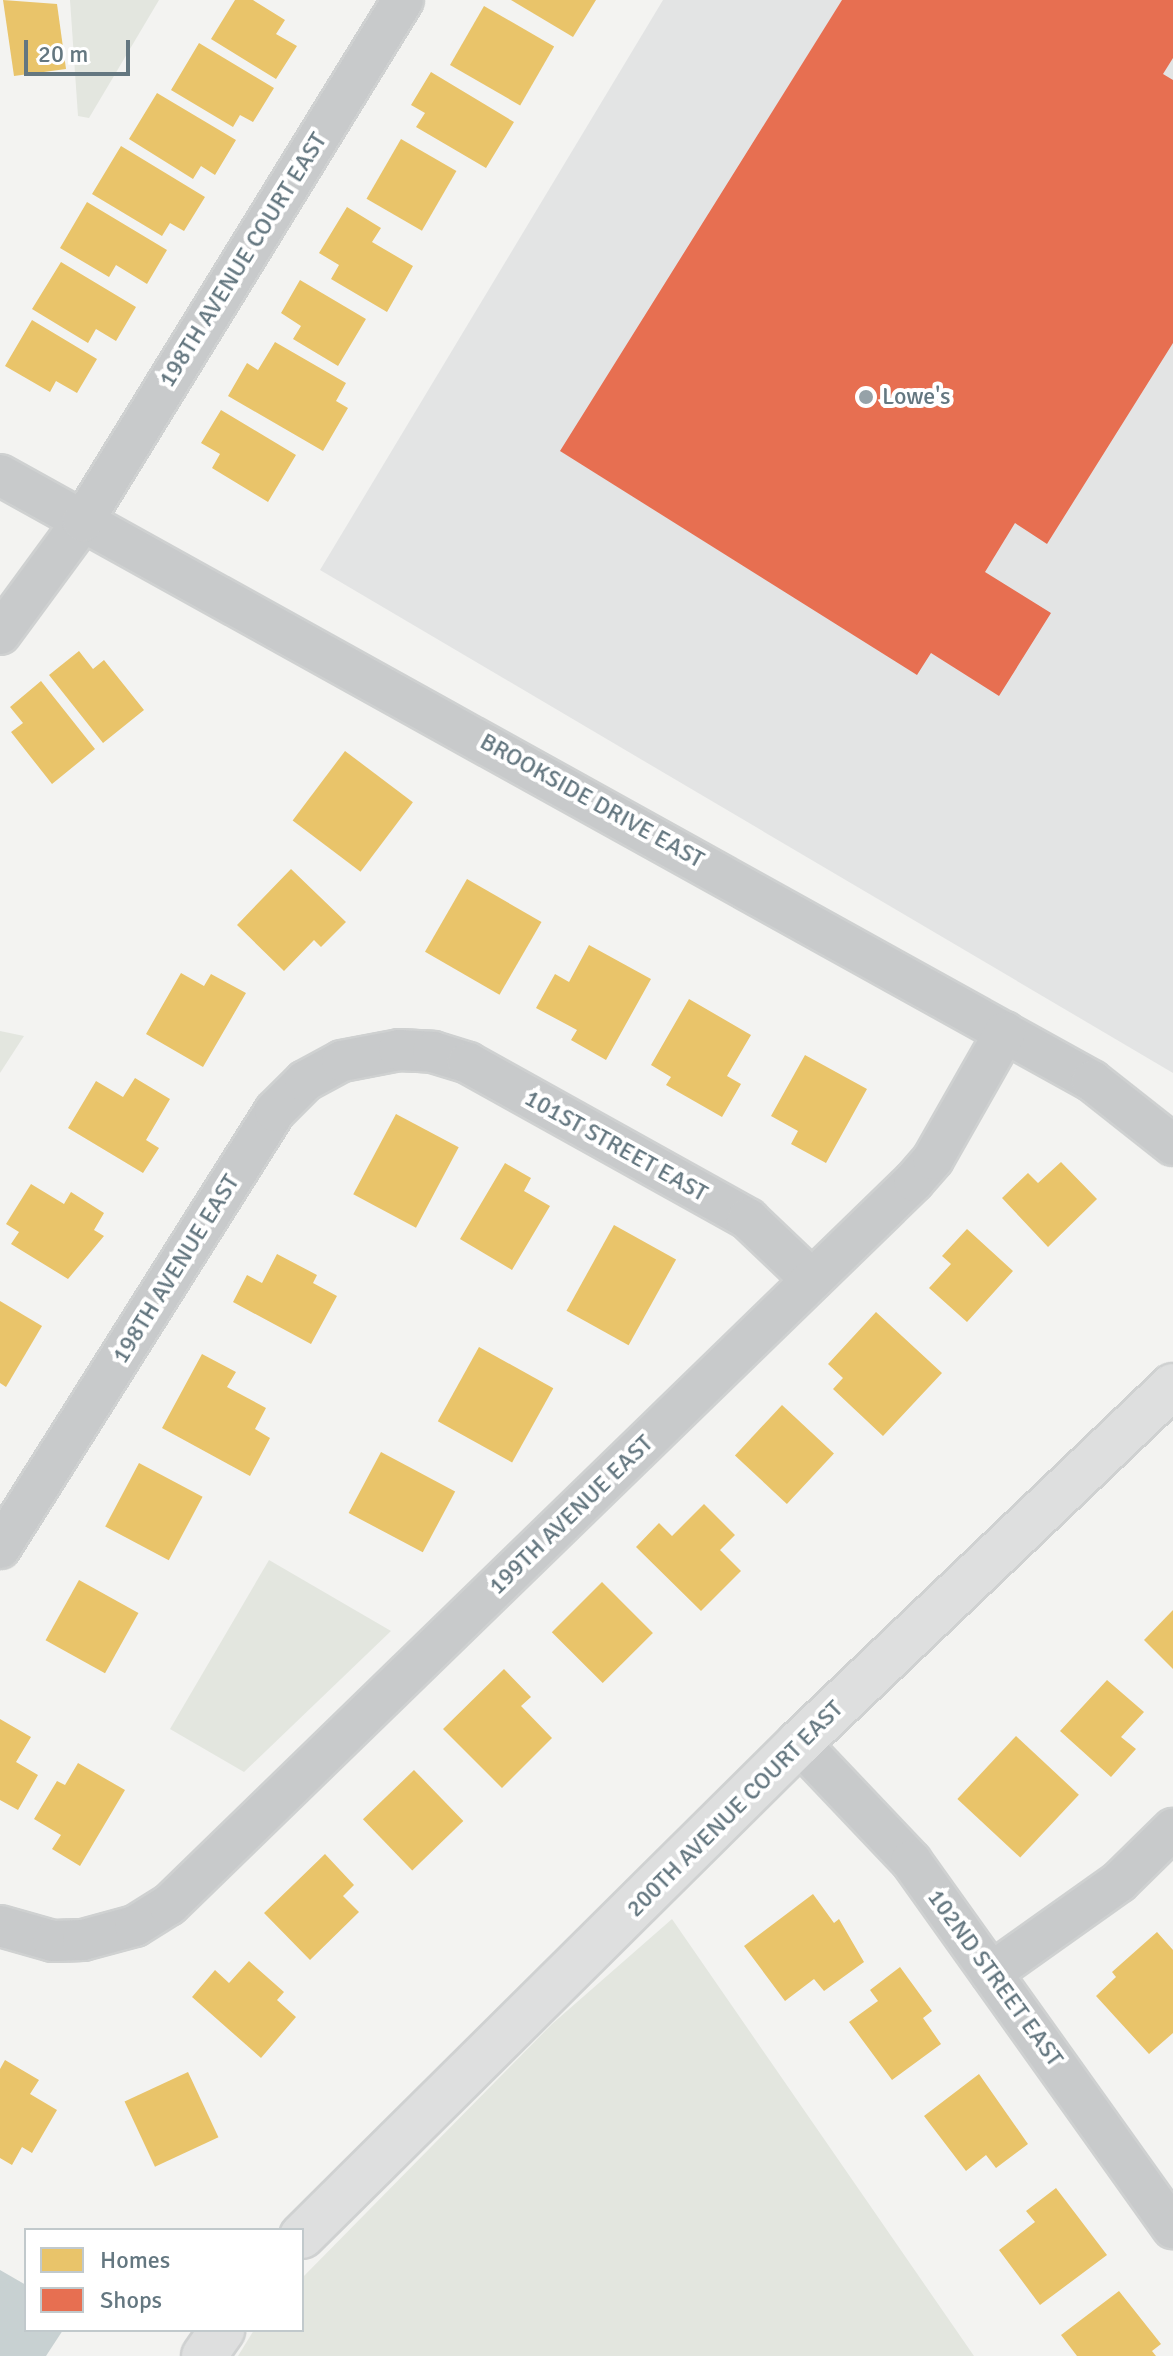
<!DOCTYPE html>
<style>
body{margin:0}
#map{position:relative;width:1173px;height:2356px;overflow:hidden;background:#f3f3f1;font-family:Signika,sans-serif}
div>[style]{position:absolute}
.built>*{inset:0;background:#e3e4e4}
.green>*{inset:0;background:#e3e6df}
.water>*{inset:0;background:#c8d1d2}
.homes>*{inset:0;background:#e9c46a;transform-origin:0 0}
.shops>*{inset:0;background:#e76f51}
.roads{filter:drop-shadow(2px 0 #cfd1d1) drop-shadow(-2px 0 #cfd1d1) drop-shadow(0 2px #cfd1d1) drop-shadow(0 -2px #cfd1d1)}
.minor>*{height:40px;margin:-20px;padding:0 20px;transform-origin:20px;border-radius:20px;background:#c8cacb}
.secondary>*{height:44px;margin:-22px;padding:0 22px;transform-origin:22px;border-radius:22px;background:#dedfdf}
.dots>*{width:22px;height:22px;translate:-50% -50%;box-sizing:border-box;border:4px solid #fff;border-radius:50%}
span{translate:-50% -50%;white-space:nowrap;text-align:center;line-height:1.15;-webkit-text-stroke:8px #fff;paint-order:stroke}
.street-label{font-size:24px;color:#647780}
.poi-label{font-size:24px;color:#647780}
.left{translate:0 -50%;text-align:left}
.legend{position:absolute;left:24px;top:2228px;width:280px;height:104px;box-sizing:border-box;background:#fff;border:2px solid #c1c9cc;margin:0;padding:10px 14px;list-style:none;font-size:24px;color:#647780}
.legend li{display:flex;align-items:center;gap:16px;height:40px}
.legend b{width:40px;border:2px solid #c1c9cc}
.scale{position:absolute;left:24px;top:40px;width:106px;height:36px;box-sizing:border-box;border:4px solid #647780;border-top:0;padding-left:10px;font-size:24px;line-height:28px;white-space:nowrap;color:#647780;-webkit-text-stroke:6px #fff;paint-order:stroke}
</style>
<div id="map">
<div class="built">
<i style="clip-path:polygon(663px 0,1173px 0,1173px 1073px,320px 570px)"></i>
</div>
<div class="green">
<i style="clip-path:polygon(70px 0,159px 0,89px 118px,78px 116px)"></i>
<i style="clip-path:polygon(0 1031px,24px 1036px,0 1073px)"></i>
<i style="clip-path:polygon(269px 1560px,391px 1631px,244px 1772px,170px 1729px)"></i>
<i style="clip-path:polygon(672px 1919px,974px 2356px,238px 2356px,254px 2330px,302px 2330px,302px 2278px,552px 2024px)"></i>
</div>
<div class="water">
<i style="clip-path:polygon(0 2270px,26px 2285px,26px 2330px,63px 2330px,46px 2356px,0 2356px)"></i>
</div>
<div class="homes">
<i style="clip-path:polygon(3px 0,57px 4px,66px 69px,14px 76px)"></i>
<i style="clip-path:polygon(235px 0,253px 0,285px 20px,276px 34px,297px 46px,276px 79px,211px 39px)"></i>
<i style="clip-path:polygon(511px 0,596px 0,573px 37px)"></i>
<i style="left:484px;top:6px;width:81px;height:68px;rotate:30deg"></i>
<i style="clip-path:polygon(199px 43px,274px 88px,253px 122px,240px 115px,233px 127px,171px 90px)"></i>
<i style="clip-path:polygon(431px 72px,514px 122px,486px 168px,416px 127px,425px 113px,411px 105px)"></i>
<i style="clip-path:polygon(157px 93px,236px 140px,215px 175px,201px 166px,193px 179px,129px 139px)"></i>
<i style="left:401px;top:139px;width:64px;height:69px;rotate:30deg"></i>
<i style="clip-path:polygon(121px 146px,205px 197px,184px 231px,170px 223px,162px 236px,92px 194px)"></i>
<i style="clip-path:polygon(87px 202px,167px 250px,147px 284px,116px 265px,109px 277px,60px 248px)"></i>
<i style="clip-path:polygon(347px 207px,381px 228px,372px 242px,413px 266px,387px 312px,331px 279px,339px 265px,319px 253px)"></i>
<i style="clip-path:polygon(61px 262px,136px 307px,116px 341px,96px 329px,88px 343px,32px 309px)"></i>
<i style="clip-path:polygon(300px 280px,366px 319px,338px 366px,293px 339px,301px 326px,281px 313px)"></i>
<i style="clip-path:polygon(32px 320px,97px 359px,77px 393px,56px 381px,50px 392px,5px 366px)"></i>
<i style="clip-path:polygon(275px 342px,346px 383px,336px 401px,348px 408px,323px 451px,228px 396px,247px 363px,258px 370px)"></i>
<i style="clip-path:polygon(221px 410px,296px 455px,268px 502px,212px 468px,220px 454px,201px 443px)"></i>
<i style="clip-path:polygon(79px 651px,93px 669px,104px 660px,144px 710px,103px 743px,49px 675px)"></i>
<i style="clip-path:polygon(41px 681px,95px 749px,52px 784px,11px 732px,23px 723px,10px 707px)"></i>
<i style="left:345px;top:751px;width:85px;height:87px;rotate:37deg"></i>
<i style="clip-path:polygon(291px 869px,346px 922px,321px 947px,314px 940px,284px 971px,237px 925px)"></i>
<i style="left:467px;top:879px;width:86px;height:84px;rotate:30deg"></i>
<i style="clip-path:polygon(589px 945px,651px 979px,606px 1060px,571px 1040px,577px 1030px,536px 1008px,555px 974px,569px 982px)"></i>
<i style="clip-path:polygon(181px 973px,204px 986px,211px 974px,246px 993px,203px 1067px,146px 1034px)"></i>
<i style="clip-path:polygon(689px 999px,751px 1035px,727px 1076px,741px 1084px,722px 1117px,666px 1085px,671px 1077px,651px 1065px)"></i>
<i style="clip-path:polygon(805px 1055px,867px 1089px,826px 1163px,791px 1144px,798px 1131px,771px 1116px)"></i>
<i style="clip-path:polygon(135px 1078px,170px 1099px,146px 1140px,159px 1148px,143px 1173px,68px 1128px,96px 1081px,123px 1097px)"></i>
<i style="left:396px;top:1114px;width:71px;height:91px;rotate:28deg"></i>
<i style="clip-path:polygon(1061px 1162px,1097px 1199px,1048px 1247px,1002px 1198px,1028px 1173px,1038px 1183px)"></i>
<i style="clip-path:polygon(505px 1163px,531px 1178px,524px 1191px,550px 1206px,512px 1270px,460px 1239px)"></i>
<i style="clip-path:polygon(31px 1184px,64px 1204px,71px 1192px,104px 1213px,94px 1230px,104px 1236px,68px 1279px,11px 1244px,19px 1232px,6px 1224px)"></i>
<i style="left:614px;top:1225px;width:71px;height:98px;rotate:29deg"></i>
<i style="clip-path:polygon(967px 1229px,1013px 1271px,967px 1322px,929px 1288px,951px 1264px,942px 1256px)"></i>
<i style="clip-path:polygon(277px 1254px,317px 1275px,313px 1283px,337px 1296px,311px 1344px,233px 1302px,247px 1275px,262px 1283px)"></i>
<i style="clip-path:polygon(0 1301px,42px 1326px,6px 1387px,0 1383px)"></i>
<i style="clip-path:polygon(876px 1312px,942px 1373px,883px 1436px,833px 1389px,843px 1378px,828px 1364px)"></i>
<i style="left:479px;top:1347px;width:85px;height:85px;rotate:29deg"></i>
<i style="clip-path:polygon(202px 1354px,236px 1372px,227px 1387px,266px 1408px,255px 1429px,270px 1438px,250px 1476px,162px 1428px)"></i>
<i style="left:782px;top:1405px;width:71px;height:69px;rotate:43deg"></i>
<i style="left:381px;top:1452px;width:84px;height:69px;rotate:28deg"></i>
<i style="left:139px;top:1463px;width:72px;height:72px;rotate:28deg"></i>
<i style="clip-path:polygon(704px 1504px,735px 1535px,720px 1550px,741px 1571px,701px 1611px,636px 1547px,659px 1523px,672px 1536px)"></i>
<i style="left:79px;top:1580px;width:68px;height:69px;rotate:29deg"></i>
<i style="left:602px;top:1582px;width:72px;height:71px;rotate:45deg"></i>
<i style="clip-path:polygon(1173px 1610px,1173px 1669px,1144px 1640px)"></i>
<i style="clip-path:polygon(504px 1669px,531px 1697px,521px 1706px,552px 1738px,502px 1788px,443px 1729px)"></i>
<i style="clip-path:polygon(1107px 1680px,1144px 1712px,1121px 1737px,1136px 1749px,1111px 1777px,1060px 1731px)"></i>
<i style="clip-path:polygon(0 1719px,31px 1737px,16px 1762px,38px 1775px,18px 1810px,0 1800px)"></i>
<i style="left:1016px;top:1736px;width:86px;height:86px;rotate:43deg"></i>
<i style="clip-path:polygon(78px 1763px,125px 1790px,80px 1866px,52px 1849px,61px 1835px,34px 1819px,57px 1781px,65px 1785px)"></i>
<i style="left:414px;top:1770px;width:71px;height:71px;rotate:46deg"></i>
<i style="clip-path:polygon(325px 1854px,354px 1885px,343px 1896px,359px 1912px,310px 1960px,264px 1913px)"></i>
<i style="clip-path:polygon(813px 1894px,834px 1923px,839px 1919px,864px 1962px,824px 1991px,814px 1979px,785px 2001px,744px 1946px)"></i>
<i style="clip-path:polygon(1157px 1932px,1173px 1950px,1173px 2033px,1149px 2054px,1096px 1996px,1116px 1977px,1112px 1972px)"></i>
<i style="clip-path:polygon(249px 1961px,284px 1992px,277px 2000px,296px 2017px,261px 2058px,192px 1997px,215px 1970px,229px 1983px)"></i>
<i style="clip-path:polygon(900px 1967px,932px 2011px,923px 2018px,941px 2044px,892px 2080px,849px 2022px,878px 2001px,870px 1990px)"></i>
<i style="clip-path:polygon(5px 2060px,39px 2080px,30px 2094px,57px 2110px,32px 2153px,22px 2147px,12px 2165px,0 2158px,0 2069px)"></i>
<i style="left:188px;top:2072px;width:72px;height:70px;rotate:65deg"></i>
<i style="clip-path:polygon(979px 2074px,1028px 2144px,996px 2168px,986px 2155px,966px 2171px,924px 2116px)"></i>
<i style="clip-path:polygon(1056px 2188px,1107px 2255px,1040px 2305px,999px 2250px,1035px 2222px,1026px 2211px)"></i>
<i style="clip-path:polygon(1119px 2291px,1161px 2344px,1152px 2351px,1156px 2356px,1077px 2356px,1061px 2335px)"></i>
</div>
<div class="shops">
<i style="clip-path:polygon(842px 0,1173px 0,1173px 58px,1163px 74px,1173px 80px,1173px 343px,1047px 544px,1015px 523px,985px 572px,1051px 613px,999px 696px,931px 653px,917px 675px,560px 451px)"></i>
</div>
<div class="roads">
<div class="minor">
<i style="left:0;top:475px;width:1249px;rotate:29.03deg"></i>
<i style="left:1092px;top:1081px;width:103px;rotate:38.3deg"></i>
<i style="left:0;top:634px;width:140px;rotate:-53.7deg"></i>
<i style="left:83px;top:521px;width:611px;rotate:-58.44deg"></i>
<i style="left:0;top:1548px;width:516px;rotate:-57.82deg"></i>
<i style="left:275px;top:1111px;width:42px;rotate:-45deg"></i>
<i style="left:305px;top:1081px;width:42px;rotate:-28.4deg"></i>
<i style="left:342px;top:1061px;width:58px;rotate:-10.9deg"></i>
<i style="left:399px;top:1050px;width:34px;rotate:3deg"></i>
<i style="left:433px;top:1052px;width:37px;rotate:17deg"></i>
<i style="left:468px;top:1063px;width:321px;rotate:29.1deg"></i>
<i style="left:748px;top:1219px;width:88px;rotate:43.6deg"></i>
<i style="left:799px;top:1743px;width:163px;rotate:46.5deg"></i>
<i style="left:911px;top:1861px;width:451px;rotate:54.5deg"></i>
<i style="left:0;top:1926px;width:55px;rotate:15.8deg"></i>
<i style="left:53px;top:1941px;width:30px;rotate:-2deg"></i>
<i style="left:83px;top:1940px;width:54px;rotate:-15.1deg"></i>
<i style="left:135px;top:1926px;width:40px;rotate:-32deg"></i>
<i style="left:169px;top:1905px;width:1039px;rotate:-44.18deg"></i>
<i style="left:914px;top:1181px;width:29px;rotate:-49deg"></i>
<i style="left:933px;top:1159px;width:146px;rotate:-60.4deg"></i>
<i style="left:991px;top:1973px;width:157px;rotate:-35.4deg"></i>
<i style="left:1119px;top:1882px;width:76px;rotate:-44.5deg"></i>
</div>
<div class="secondary">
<i style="left:302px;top:2236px;width:700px;rotate:-44.77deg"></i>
<i style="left:799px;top:1743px;width:517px;rotate:-43.67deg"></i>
<i style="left:204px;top:2356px;width:32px;rotate:-55deg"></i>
</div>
</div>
<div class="dots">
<i style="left:866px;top:397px;background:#96a2a8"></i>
</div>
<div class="street-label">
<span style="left:243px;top:260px;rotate:-58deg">198TH AVENUE COURT EAST</span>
<span style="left:592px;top:801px;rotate:29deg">BROOKSIDE DRIVE EAST</span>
<span style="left:616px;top:1146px;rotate:29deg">101ST STREET EAST</span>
<span style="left:176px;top:1269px;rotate:-58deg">198TH AVENUE EAST</span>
<span style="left:571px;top:1515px;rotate:-44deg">199TH AVENUE EAST</span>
<span style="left:735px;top:1809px;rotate:-45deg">200TH AVENUE COURT EAST</span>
<span style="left:995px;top:1978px;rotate:54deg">102ND STREET EAST</span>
</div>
<div class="poi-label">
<span class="left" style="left:882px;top:397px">Lowe's</span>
</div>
<ul class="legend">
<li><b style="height:22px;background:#e9c46a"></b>Homes</li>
<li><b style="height:22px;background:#e76f51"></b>Shops</li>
</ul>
<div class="scale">20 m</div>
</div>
